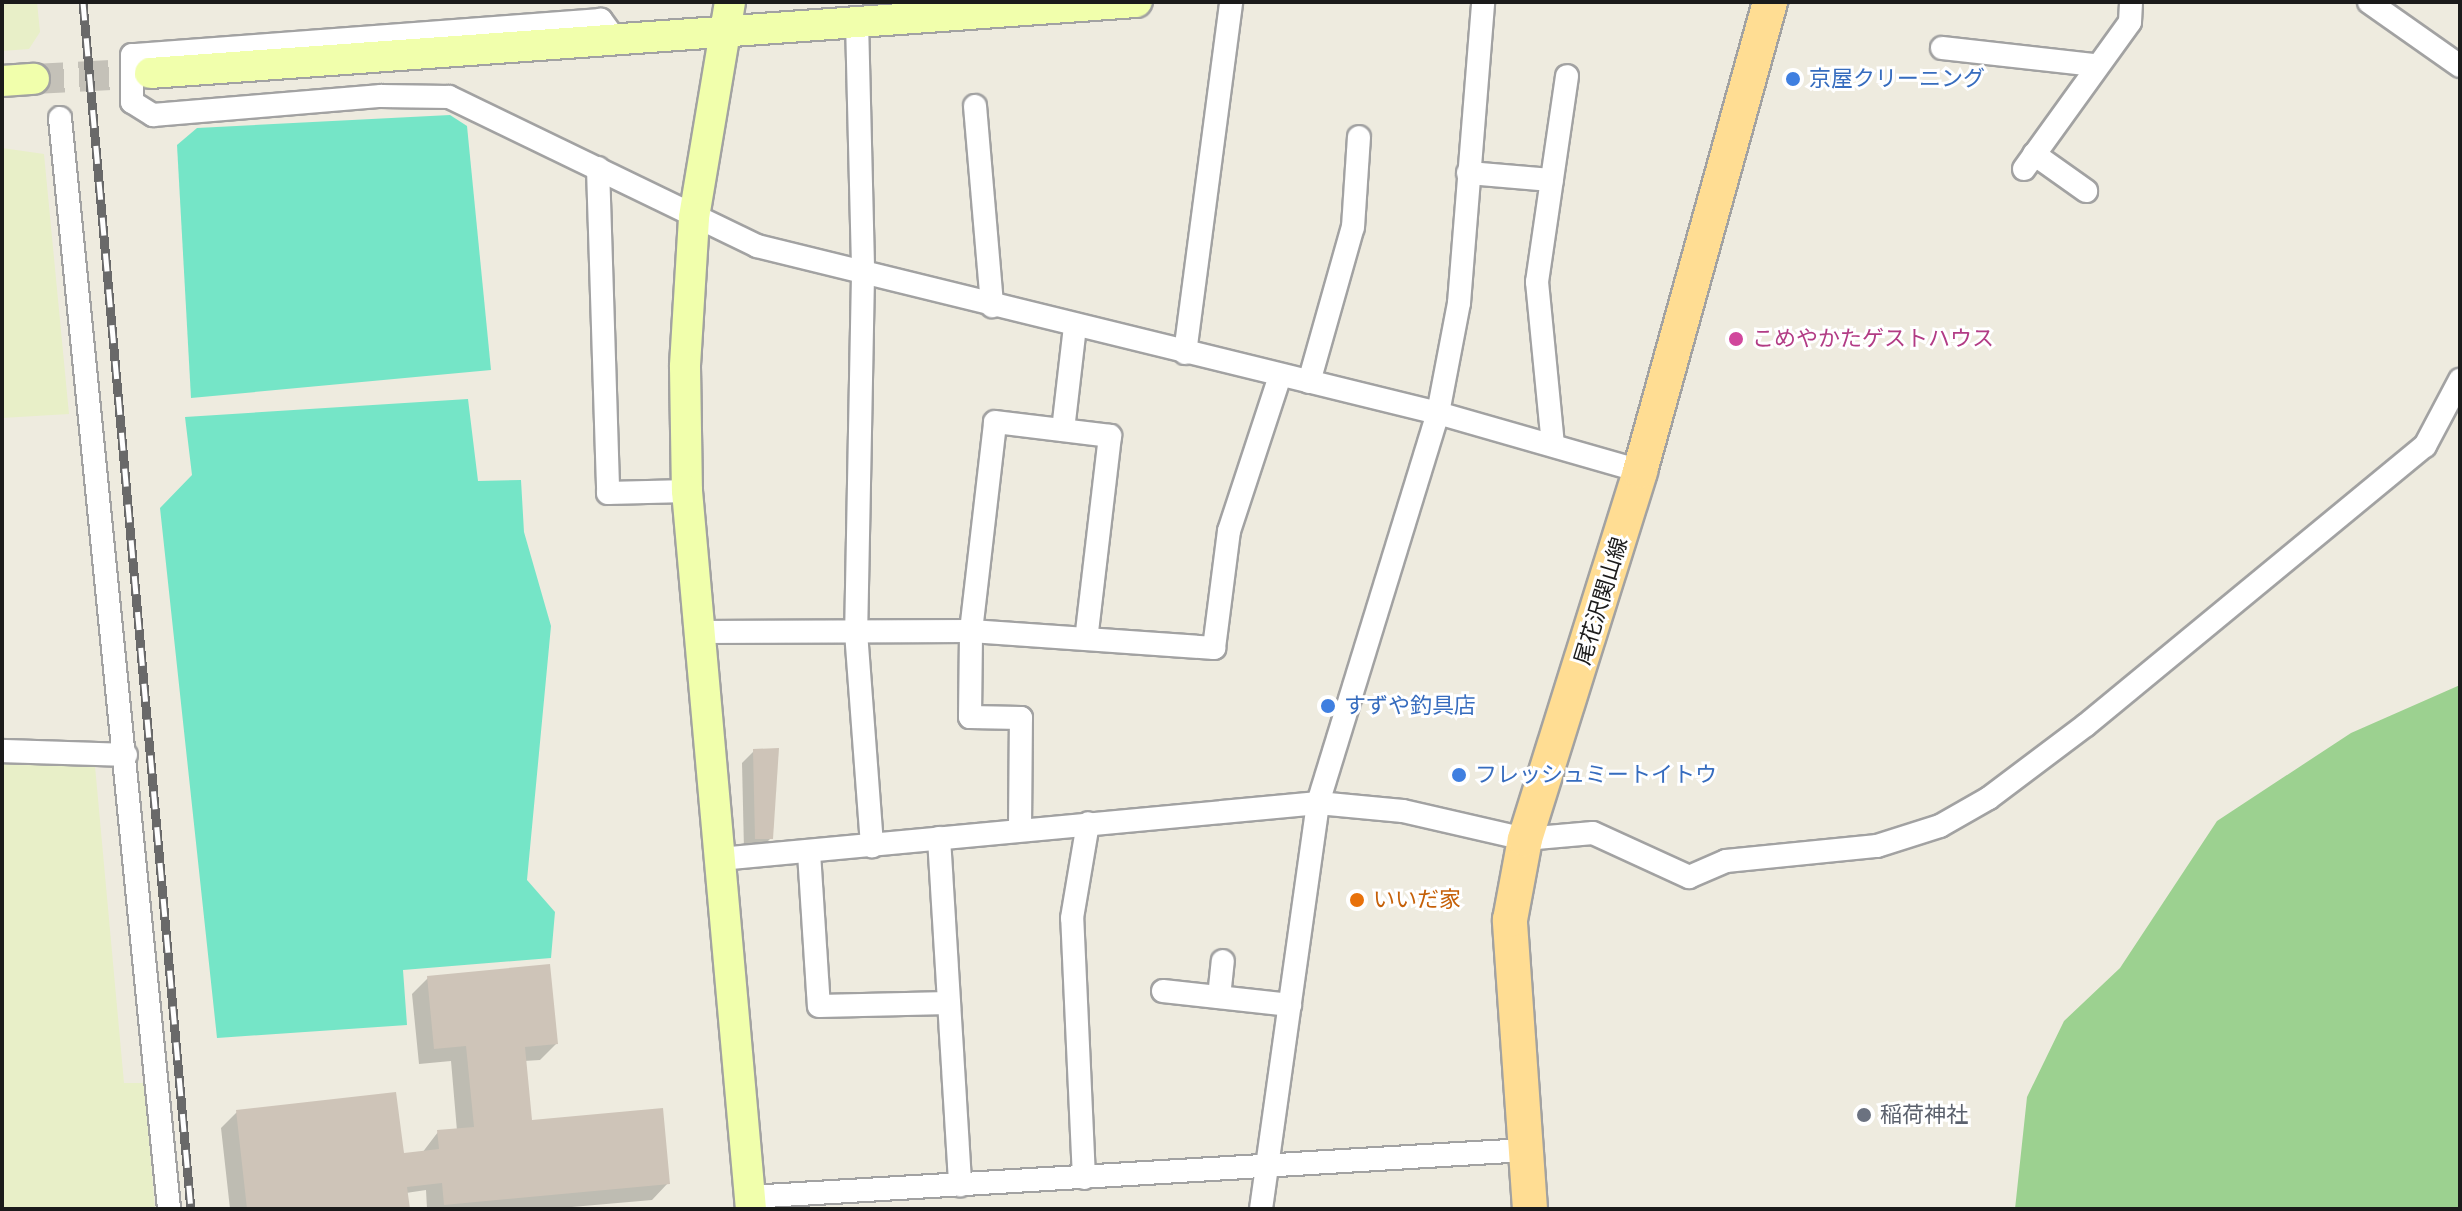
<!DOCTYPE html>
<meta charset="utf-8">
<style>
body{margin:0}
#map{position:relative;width:2462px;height:1211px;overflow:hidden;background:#eeebdf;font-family:Quicksand,"Noto Sans JP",sans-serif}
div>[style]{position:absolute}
.farmland>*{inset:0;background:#e8efc8}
.forest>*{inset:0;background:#9cd190}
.pitch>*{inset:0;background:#75e5c7}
.shadow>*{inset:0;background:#0003}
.building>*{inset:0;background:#cec4b8}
.secondary-tunnel>*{height:30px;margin-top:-15px;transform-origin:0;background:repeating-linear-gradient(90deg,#c4c1b8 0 30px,transparent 0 45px)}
.roads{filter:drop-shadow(2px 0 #a2a2a2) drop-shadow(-2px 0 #a2a2a2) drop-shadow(0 2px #a2a2a2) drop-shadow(0 -2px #a2a2a2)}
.street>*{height:22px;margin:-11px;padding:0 11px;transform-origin:11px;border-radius:11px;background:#fff}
.secondary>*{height:30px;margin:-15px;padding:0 15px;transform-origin:15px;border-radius:15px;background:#f1ffac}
.primary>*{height:34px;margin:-17px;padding:0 17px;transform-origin:17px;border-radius:17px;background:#ffdd93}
.rail>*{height:9px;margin-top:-4.5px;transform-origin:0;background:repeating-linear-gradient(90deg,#fff 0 18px,#696969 0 36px);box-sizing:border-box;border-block:2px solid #696969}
.dots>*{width:22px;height:22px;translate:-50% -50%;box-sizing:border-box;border:4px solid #fff;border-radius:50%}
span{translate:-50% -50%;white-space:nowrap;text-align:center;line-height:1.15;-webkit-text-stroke:6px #fff;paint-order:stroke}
.shop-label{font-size:22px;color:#366cbe}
.left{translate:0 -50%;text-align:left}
.hotel-label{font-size:22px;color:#b23c85}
.street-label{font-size:22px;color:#1b1b1b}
.food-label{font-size:22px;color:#c56008}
.worship-label{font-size:22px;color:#5b616d}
.frame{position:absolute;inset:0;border:4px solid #1b1b1b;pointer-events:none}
</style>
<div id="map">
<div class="farmland">
<i style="clip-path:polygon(2px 2px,37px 2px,40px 32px,29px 49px,2px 51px)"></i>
<i style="clip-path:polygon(2px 148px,44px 154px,69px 414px,2px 418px)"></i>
<i style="clip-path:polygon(2px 763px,95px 766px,124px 1083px,144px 1083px,155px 1209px,2px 1209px)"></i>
</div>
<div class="forest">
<i style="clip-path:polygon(2460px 685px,2460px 1209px,2015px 1209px,2027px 1097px,2064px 1021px,2120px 968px,2217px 821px,2351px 733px)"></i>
</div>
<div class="pitch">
<i style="clip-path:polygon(450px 115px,467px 126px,491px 370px,191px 398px,177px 145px,197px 128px)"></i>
<i style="clip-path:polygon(468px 399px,478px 481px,521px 480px,524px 532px,551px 626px,527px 880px,555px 912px,551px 958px,403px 970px,407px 1025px,217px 1038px,160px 508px,192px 475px,185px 417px)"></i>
</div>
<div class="shadow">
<i style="clip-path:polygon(777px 750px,771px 838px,759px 850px,744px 850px,742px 763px,754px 751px)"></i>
<i style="clip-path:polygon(428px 978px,556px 1044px,540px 1060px,524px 1061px,530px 1122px,668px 1183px,652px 1200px,549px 1209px,427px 1209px,426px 1190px,406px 1193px,408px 1209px,230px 1209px,221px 1128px,237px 1112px,402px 1158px,422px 1153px,438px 1132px,457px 1131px,451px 1061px,419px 1064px,412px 994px)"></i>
</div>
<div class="building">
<i style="clip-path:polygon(779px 748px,773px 839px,755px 839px,753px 749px)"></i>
<i style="clip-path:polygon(550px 964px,558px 1044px,525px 1047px,532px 1120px,663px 1108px,670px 1184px,444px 1205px,442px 1183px,407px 1187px,410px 1209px,247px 1209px,236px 1110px,396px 1092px,404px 1153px,439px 1149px,437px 1130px,474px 1127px,466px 1046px,434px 1049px,427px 976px)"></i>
</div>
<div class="secondary-tunnel">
<i style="left:34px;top:79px;width:116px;rotate:-3deg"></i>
</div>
<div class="roads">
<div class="street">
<i style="left:2369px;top:2px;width:111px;rotate:35.1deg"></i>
<i style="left:857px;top:21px;width:254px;rotate:88.6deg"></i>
<i style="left:863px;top:275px;width:357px;rotate:91.1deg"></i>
<i style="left:856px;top:632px;width:215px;rotate:85.7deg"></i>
<i style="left:612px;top:35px;width:19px;rotate:-126deg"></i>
<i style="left:601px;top:20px;width:470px;rotate:175.7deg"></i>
<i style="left:132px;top:55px;width:47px;rotate:90deg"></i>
<i style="left:132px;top:102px;width:25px;rotate:32deg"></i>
<i style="left:153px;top:115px;width:229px;rotate:-4.8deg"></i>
<i style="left:381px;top:96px;width:68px;rotate:0.8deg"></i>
<i style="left:449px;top:97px;width:342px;rotate:25.8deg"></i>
<i style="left:757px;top:246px;width:701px;rotate:13.78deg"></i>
<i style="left:1438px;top:413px;width:210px;rotate:16deg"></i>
<i style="left:1942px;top:48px;width:152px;rotate:6.4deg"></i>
<i style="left:975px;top:106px;width:201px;rotate:85.1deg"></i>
<i style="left:60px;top:118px;width:1096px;rotate:84.29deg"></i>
<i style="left:2034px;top:154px;width:64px;rotate:35.4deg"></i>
<i style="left:598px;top:168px;width:325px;rotate:88.2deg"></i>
<i style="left:608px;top:493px;width:79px;rotate:-1.5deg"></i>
<i style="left:2024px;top:169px;width:181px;rotate:-54.2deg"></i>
<i style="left:2130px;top:22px;width:20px;rotate:-87deg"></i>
<i style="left:1468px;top:173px;width:84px;rotate:4.8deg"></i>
<i style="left:1185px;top:353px;width:354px;rotate:-82.5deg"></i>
<i style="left:1309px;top:382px;width:161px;rotate:-74.2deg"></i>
<i style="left:1353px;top:227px;width:90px;rotate:-86.2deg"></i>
<i style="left:1063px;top:430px;width:105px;rotate:-83.4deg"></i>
<i style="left:1553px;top:445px;width:164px;rotate:-95.6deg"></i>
<i style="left:1537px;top:282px;width:208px;rotate:-81.7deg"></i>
<i style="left:698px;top:632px;width:273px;rotate:-0.2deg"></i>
<i style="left:971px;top:631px;width:244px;rotate:4deg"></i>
<i style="left:1214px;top:648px;width:118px;rotate:-82.7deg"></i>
<i style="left:1229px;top:531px;width:163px;rotate:-71.8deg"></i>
<i style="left:2px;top:751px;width:124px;rotate:1.8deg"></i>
<i style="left:1020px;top:828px;width:110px;rotate:-89.5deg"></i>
<i style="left:1021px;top:718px;width:51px;rotate:-178.9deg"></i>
<i style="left:970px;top:717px;width:86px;rotate:-89.3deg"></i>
<i style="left:971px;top:631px;width:210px;rotate:-83.4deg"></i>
<i style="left:995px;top:422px;width:116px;rotate:6.9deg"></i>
<i style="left:1110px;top:436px;width:204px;rotate:96.7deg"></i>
<i style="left:939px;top:838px;width:348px;rotate:86.5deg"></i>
<i style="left:809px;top:853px;width:153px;rotate:86.3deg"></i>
<i style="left:819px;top:1006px;width:130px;rotate:-1.3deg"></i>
<i style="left:720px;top:859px;width:601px;rotate:-5.35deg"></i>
<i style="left:1318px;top:803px;width:85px;rotate:5.4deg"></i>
<i style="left:1403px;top:811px;width:125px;rotate:12.9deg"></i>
<i style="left:1525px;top:839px;width:68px;rotate:-5deg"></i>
<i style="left:1593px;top:833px;width:106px;rotate:24.6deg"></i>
<i style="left:1689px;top:877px;width:40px;rotate:-23.4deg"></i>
<i style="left:1726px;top:861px;width:152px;rotate:-5.7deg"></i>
<i style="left:1877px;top:846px;width:66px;rotate:-17.6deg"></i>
<i style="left:1940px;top:826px;width:56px;rotate:-29.7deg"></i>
<i style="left:1989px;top:798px;width:121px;rotate:-37deg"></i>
<i style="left:2086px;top:725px;width:439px;rotate:-39.5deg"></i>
<i style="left:2425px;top:446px;width:75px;rotate:-62.1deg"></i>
<i style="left:1163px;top:991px;width:128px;rotate:6.3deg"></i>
<i style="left:1219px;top:997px;width:36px;rotate:-84deg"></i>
<i style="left:1084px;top:1178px;width:260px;rotate:-92.6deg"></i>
<i style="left:1072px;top:918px;width:96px;rotate:-80.4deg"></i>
<i style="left:750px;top:1197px;width:775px;rotate:-3.47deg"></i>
<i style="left:1261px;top:1209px;width:410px;rotate:-82deg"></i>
<i style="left:1318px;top:803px;width:408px;rotate:-72.9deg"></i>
<i style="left:1438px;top:413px;width:112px;rotate:-79.2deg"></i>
<i style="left:1459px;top:303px;width:302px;rotate:-85.4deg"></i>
</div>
<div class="secondary">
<i style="left:730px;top:2px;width:219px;rotate:99.5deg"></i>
<i style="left:694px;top:218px;width:149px;rotate:93.5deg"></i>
<i style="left:685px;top:367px;width:124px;rotate:89.1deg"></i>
<i style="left:687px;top:491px;width:721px;rotate:84.91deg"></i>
<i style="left:150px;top:73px;width:989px;rotate:-4.12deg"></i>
<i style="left:2px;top:81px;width:32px;rotate:-4deg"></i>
</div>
<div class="primary">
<i style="left:1530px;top:1209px;width:290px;rotate:-94deg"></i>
<i style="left:1510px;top:920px;width:82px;rotate:-79.5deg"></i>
<i style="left:1525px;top:839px;width:386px;rotate:-72.6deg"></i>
<i style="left:1640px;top:471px;width:487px;rotate:-74.5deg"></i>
</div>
</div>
<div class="rail">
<i style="left:83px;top:2px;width:1212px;rotate:84.89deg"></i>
</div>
<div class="dots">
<i style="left:1793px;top:79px;background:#3f7fe0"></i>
<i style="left:1736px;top:339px;background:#d1479c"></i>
<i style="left:1328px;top:706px;background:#3f7fe0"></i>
<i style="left:1459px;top:775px;background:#3f7fe0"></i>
<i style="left:1357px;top:900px;background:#e8710a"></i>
<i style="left:1864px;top:1115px;background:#6b7280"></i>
</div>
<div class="shop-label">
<span class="left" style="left:1809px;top:79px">京屋クリーニング</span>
<span class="left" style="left:1344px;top:706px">すずや釣具店</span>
<span class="left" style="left:1475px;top:775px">フレッシュミートイトウ</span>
</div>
<div class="hotel-label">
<span class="left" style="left:1752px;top:339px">こめやかたゲストハウス</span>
</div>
<div class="street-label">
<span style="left:1601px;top:601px;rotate:-73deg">尾花沢関山線</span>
</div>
<div class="food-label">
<span class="left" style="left:1373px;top:900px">いいだ家</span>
</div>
<div class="worship-label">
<span class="left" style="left:1880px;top:1115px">稲荷神社</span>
</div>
<div class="frame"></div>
</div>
